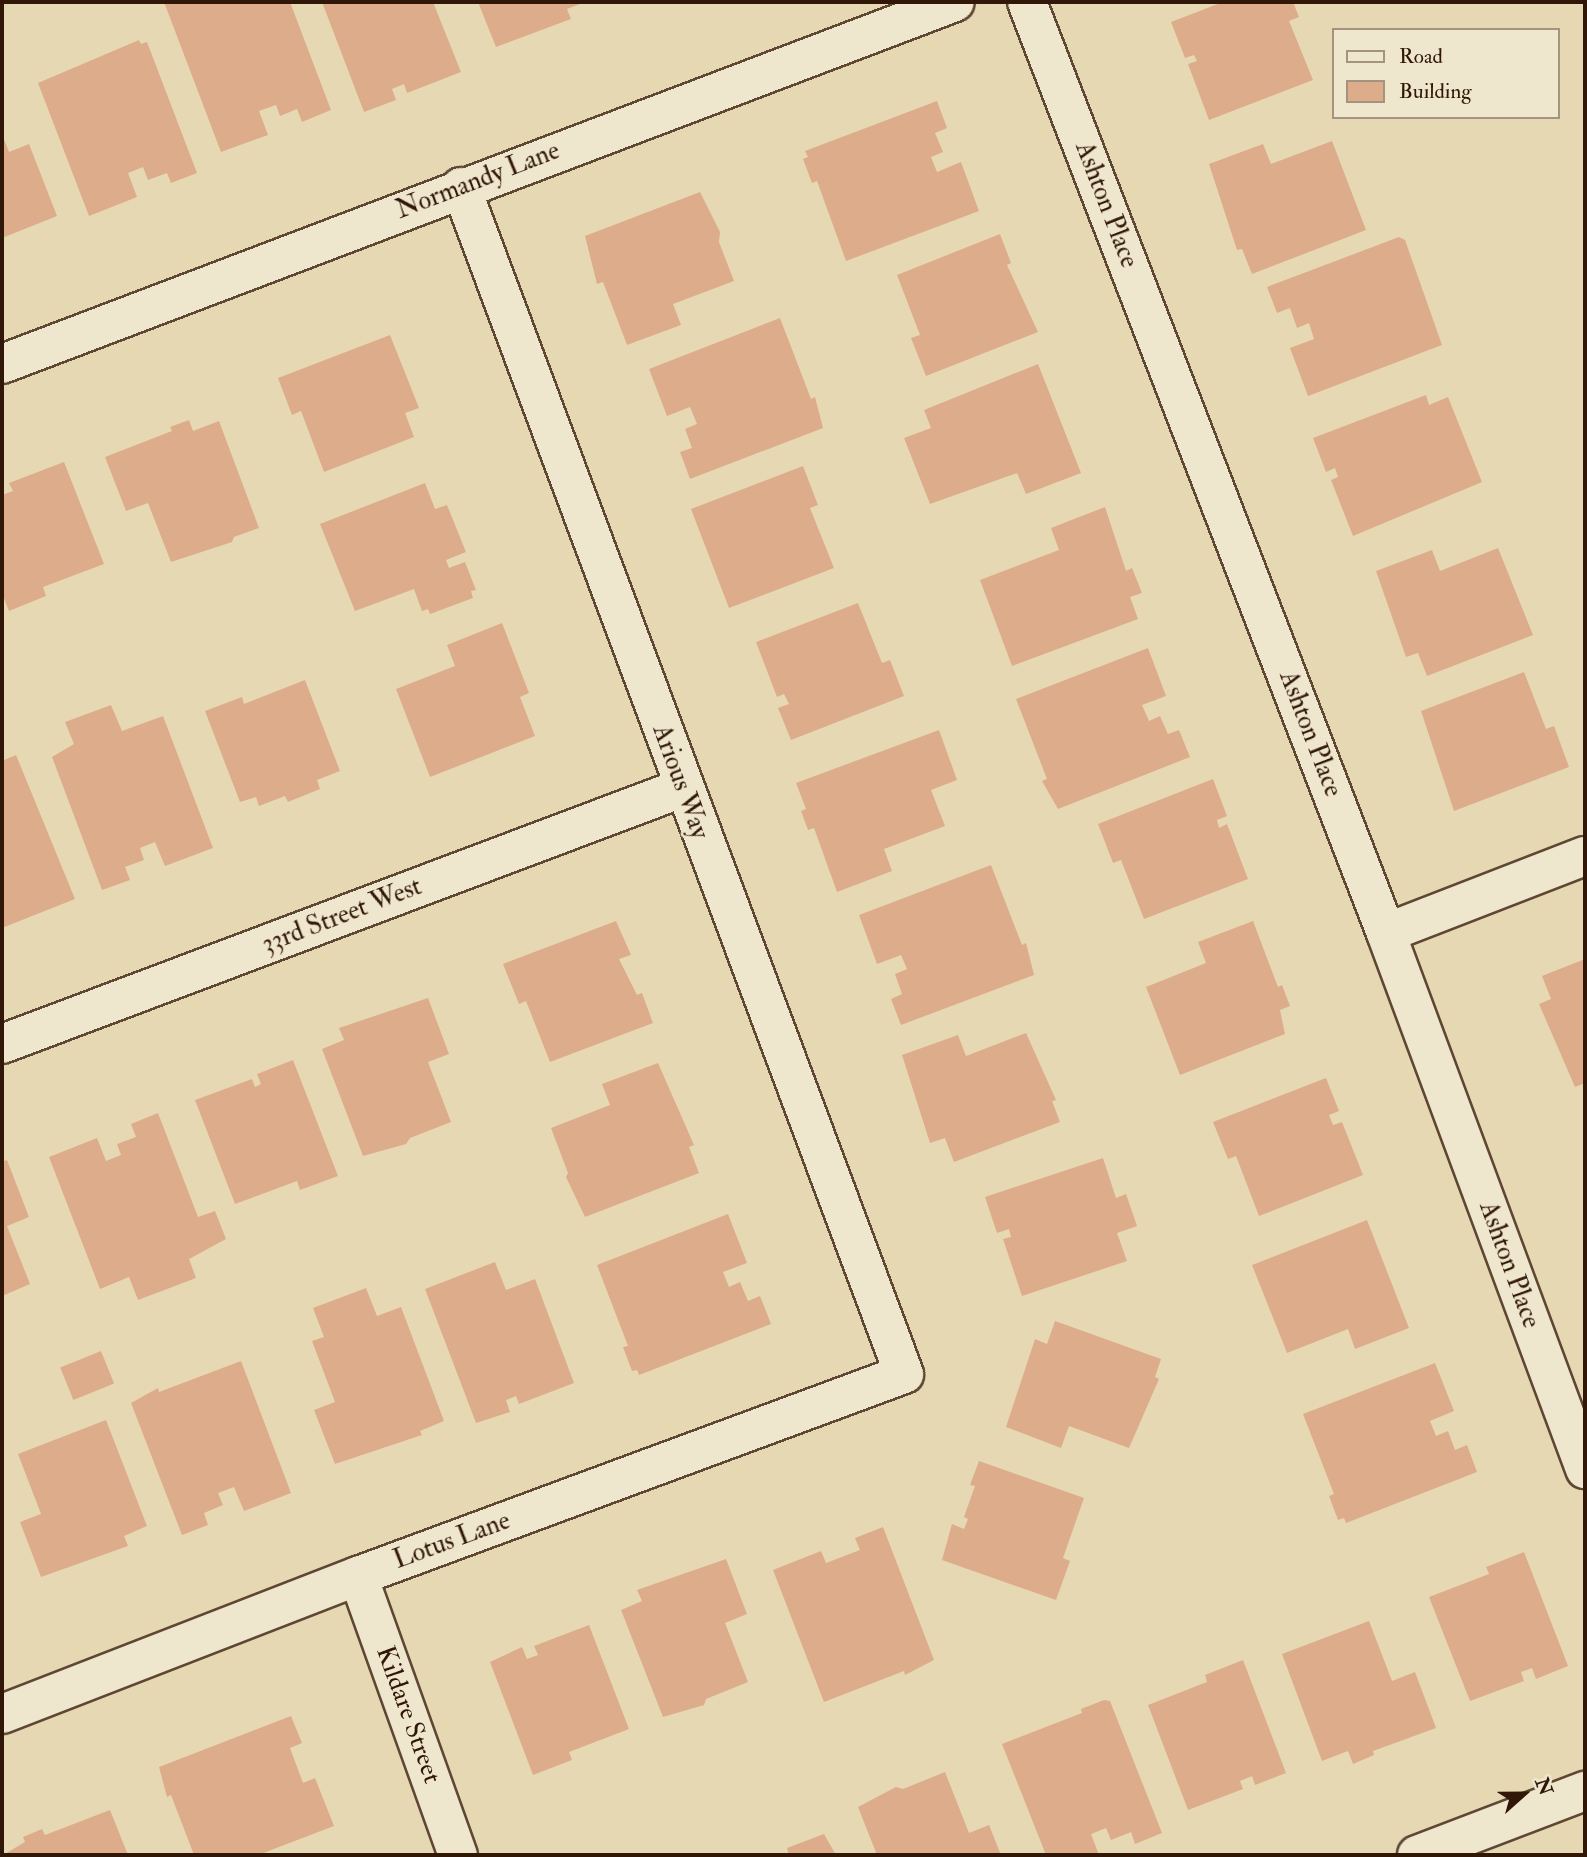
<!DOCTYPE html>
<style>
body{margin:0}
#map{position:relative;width:1587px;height:1857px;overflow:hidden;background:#e7d8b4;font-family:"IM FELL Double Pica",serif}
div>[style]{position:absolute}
.building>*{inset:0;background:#ddac8b;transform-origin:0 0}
.roads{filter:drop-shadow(2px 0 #5e4733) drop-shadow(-2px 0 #5e4733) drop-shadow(0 2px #5e4733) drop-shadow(0 -2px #5e4733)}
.street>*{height:38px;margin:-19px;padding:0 19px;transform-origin:19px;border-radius:19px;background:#efe6ce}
span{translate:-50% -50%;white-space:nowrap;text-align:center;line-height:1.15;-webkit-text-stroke:5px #efe6ce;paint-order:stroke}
.street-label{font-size:26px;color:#301708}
.frame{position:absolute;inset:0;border:4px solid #301708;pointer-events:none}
.legend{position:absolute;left:1332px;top:28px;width:228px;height:91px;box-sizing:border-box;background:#efe6ce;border:2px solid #a3937f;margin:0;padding:9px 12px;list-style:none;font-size:21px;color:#301708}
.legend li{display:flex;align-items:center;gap:14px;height:35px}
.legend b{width:35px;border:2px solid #a3937f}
.north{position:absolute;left:1489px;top:1759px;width:70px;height:70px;-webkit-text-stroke:5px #efe6ce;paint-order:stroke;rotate:69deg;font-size:19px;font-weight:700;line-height:28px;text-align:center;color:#301708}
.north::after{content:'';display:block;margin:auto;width:24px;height:32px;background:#301708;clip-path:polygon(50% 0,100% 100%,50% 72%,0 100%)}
</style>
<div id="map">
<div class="building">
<i style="clip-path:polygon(164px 2px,290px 2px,331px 110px,302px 122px,297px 109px,280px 116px,276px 105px,259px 111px,268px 135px,221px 152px)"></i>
<i style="clip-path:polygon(322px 2px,433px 2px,461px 72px,407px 93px,404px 84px,392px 89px,396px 100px,364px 112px)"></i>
<i style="clip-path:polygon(478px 2px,585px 2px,567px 9px,571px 19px,496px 47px)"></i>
<i style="clip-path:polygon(1223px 2px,1293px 2px,1299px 17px,1289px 21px,1313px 80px,1209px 120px,1188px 64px,1197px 61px,1194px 55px,1185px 58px,1171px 22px)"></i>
<i style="clip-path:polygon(139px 40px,141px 44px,147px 42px,197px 173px,171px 183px,167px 173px,148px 180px,143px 167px,128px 173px,137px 197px,89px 216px,38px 83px)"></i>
<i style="clip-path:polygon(937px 101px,947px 128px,935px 133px,943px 152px,931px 157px,937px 172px,961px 162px,979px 211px,846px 261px,817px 181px,812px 183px,803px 159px,808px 157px,805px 151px)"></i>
<i style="clip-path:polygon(2px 134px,9px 152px,29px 144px,57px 216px,2px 238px)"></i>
<i style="clip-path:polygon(1332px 141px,1366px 230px,1252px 274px,1242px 249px,1237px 250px,1209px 164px,1263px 144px,1271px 164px)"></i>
<i style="clip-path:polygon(700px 192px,720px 232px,719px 242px,734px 281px,673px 304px,681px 325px,627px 345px,603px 282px,597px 284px,585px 236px)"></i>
<i style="clip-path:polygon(1000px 234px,1011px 263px,1007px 265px,1038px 332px,926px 376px,911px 338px,920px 335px,897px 275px)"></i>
<i style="clip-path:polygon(1399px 237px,1405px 240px,1442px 345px,1308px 396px,1290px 348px,1314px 339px,1309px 323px,1297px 328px,1290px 308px,1277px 313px,1267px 287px)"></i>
<i style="clip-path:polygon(780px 318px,811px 399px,815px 397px,823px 428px,690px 479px,680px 452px,692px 448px,685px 429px,697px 424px,690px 407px,667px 416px,649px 369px)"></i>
<i style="clip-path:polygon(390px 335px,419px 408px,405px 413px,414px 437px,324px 472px,301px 411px,292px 415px,278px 378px)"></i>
<i style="clip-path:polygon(1038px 364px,1081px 473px,1026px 494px,1017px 473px,930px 504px,904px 438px,931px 428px,924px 410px)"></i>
<i style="clip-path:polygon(1426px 395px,1429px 405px,1448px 397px,1482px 482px,1353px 536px,1331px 480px,1338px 477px,1335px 468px,1326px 472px,1313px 438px)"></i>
<i style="clip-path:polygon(189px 420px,193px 431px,219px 421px,259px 528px,234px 537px,232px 542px,171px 562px,148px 503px,126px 511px,105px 457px,172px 431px,170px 427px)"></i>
<i style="clip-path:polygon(64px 462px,104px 564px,43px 587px,46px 596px,9px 611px,2px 593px,2px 495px,13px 491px,9px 483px)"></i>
<i style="clip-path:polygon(803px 466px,818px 505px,810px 508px,834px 568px,729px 608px,691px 509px)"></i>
<i style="clip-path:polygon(425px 483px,435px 509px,447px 505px,466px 552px,446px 560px,449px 568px,465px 562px,476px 590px,471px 591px,473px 598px,430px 614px,428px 609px,422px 611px,414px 589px,355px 611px,320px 524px)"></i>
<i style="clip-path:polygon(1105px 507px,1126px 571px,1132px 568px,1142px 593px,1130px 597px,1138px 619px,1012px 666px,980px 580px,1059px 550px,1051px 528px)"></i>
<i style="clip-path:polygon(1498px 548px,1533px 635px,1427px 676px,1418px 653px,1406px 657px,1376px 571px,1432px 550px,1440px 571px)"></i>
<i style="clip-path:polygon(858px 603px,882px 663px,890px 660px,904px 696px,791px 740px,778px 708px,789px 704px,784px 694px,777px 697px,756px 642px)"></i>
<i style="clip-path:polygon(502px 623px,529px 693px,520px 697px,535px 736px,430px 777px,396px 689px,455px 666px,447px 645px)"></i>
<i style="clip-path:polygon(1148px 648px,1166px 696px,1142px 705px,1149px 721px,1160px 716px,1168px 734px,1179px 730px,1190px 757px,1058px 809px,1042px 781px,1047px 779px,1016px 699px)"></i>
<i style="clip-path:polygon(1524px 672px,1546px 729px,1554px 726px,1569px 767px,1454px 811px,1421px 711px)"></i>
<i style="clip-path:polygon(305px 680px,340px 771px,317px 780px,320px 789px,288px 802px,285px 796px,259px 806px,256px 797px,240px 802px,205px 711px,242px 697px,244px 704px)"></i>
<i style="clip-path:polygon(111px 705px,122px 731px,163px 716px,213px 848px,165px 866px,155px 842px,140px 848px,144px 860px,125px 867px,130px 880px,102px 890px,52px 757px,74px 744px,65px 722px)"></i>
<i style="clip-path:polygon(939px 730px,957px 780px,931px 790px,945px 826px,884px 849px,892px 871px,837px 892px,814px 828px,808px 830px,801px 811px,806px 809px,796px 783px)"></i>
<i style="clip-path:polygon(16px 755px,75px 899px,2px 928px,2px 761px)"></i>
<i style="clip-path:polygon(1213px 779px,1227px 816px,1217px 820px,1219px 828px,1227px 824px,1248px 879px,1144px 919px,1121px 860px,1113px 863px,1098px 824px)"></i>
<i style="clip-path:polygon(991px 865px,1022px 945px,1026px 943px,1034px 975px,901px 1025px,891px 999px,902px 994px,895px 974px,907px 969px,901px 955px,877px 964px,859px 915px)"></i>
<i style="clip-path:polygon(616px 921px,631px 955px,619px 959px,637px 995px,642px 993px,653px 1023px,550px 1062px,526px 1001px,519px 1004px,503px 964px)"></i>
<i style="clip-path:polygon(1253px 921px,1278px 987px,1282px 985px,1290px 1006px,1280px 1010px,1285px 1034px,1180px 1075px,1146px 987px,1206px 963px,1198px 942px)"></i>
<i style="clip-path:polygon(1585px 959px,1585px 1083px,1575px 1087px,1539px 1004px,1551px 999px,1542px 976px)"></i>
<i style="clip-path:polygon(428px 998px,449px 1054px,428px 1062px,451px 1122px,410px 1138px,406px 1144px,363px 1156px,322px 1049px,344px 1040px,339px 1028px)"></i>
<i style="clip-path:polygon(1026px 1033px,1056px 1100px,1052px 1101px,1060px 1122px,954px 1162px,945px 1138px,930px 1143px,902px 1055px,958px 1035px,966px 1056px)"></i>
<i style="clip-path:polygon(293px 1060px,338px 1176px,300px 1190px,297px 1181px,235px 1204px,195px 1100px,252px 1079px,255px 1087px,261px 1084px,257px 1074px)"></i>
<i style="clip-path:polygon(658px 1063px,694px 1145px,689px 1147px,699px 1173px,585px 1217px,566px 1177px,568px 1173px,551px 1128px,610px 1105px,602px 1084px)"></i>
<i style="clip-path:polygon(1326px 1078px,1339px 1111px,1329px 1115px,1333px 1125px,1342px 1122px,1363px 1175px,1259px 1216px,1236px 1156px,1228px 1159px,1213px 1122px)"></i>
<i style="clip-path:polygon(158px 1113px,198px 1217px,215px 1211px,226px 1239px,189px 1259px,196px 1278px,138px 1300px,129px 1277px,100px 1289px,49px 1157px,97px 1138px,106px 1161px,121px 1155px,117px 1144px,136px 1137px,131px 1124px)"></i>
<i style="clip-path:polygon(1103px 1158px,1116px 1198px,1126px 1194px,1137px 1226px,1117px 1233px,1127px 1261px,1022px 1296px,1003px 1239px,1011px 1237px,1009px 1229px,997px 1233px,985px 1197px)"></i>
<i style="clip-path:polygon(7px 1160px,29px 1217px,7px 1226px,30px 1284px,2px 1296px,2px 1162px)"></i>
<i style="clip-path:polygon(728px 1214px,747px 1263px,723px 1272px,729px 1287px,740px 1282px,748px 1301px,760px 1296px,771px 1324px,639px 1375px,637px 1370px,632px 1371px,623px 1347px,628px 1346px,597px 1265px)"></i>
<i style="clip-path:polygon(1367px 1220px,1409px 1328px,1355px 1349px,1348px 1329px,1287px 1353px,1252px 1265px)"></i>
<i style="clip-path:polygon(495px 1262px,506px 1290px,535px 1279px,574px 1383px,519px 1404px,516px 1396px,506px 1400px,510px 1412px,476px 1423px,425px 1289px)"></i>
<i style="clip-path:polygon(366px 1288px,377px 1316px,401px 1307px,444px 1421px,420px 1431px,422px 1435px,335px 1464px,314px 1410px,335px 1402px,312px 1341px,324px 1337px,313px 1308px)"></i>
<i style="clip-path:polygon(1055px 1321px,1161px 1359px,1155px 1377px,1159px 1379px,1129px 1448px,1069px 1426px,1061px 1448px,1006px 1427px,1035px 1339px,1047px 1344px)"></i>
<i style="left:101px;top:1351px;width:35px;height:44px;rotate:68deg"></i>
<i style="clip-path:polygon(241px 1361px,291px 1493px,244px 1511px,234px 1487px,218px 1493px,223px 1505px,204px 1513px,208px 1525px,182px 1535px,131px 1403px,158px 1388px,159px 1392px)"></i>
<i style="clip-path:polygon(1435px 1363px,1454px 1411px,1430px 1421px,1436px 1436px,1448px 1431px,1455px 1450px,1467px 1445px,1477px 1472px,1346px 1523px,1344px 1518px,1338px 1520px,1329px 1496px,1334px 1494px,1303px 1414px)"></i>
<i style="clip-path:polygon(106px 1420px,147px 1526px,124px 1536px,128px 1546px,41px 1577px,20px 1522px,41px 1514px,18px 1454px)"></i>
<i style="clip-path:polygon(979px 1461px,1084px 1498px,1063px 1558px,1070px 1561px,1056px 1600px,942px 1560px,952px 1524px,964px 1529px,968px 1519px,964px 1517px,975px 1486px,970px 1485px)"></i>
<i style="clip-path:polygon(883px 1527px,934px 1660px,905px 1675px,904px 1671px,824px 1702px,773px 1570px,821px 1551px,826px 1563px,860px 1550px,855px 1538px)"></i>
<i style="clip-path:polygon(1524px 1552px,1568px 1666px,1536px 1679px,1532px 1668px,1521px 1672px,1524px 1681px,1470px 1701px,1429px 1597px,1489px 1574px,1486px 1567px)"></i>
<i style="clip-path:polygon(726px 1559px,747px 1614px,725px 1623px,748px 1682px,706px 1699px,704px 1705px,663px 1717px,621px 1610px,642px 1601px,637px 1590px)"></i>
<i style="clip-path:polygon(1369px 1621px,1392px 1681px,1415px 1672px,1436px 1728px,1373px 1751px,1374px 1755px,1353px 1764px,1348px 1751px,1322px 1761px,1282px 1654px)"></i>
<i style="clip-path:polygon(589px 1625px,629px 1729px,569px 1752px,572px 1760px,533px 1775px,490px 1662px,522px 1647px,527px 1659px,538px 1655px,534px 1646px)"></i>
<i style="clip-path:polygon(1243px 1660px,1286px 1773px,1255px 1785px,1252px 1776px,1240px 1781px,1243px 1789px,1188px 1810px,1148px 1705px,1207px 1682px,1205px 1675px)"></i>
<i style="clip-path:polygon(1104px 1700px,1110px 1701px,1162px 1833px,1135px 1844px,1131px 1832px,1111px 1840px,1106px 1828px,1091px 1834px,1099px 1855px,1046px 1855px,1002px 1744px,1082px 1713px,1081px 1709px)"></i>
<i style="clip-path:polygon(291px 1716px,302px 1743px,290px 1748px,303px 1783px,315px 1778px,334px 1826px,258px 1855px,194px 1855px,171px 1795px,167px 1797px,159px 1767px)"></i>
<i style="clip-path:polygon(945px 1772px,969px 1833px,989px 1825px,1001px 1855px,877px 1855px,858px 1807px,896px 1787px,903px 1789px)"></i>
<i style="clip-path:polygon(110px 1810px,128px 1855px,3px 1855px,25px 1842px,23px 1837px,42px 1829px,45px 1835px)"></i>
<i style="clip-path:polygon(824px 1834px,836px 1855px,789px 1855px,787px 1848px)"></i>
</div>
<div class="roads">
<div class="street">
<i style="left:1027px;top:2px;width:998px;rotate:68.91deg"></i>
<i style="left:1386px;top:933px;width:572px;rotate:69.63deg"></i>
<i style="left:2px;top:364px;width:1019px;rotate:-20.8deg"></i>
<i style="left:1386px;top:933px;width:213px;rotate:-21.2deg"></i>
<i style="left:2px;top:1044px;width:727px;rotate:-20.63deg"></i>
<i style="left:358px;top:1576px;width:296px;rotate:70.3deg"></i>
<i style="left:2px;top:1714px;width:382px;rotate:-21.2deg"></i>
<i style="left:358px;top:1576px;width:582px;rotate:-20.3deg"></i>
<i style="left:904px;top:1374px;width:1267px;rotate:-110.47deg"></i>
<i style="left:1417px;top:1855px;width:180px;rotate:-20.9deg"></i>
</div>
</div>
<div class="street-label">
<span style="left:478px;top:181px;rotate:-21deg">Normandy Lane</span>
<span style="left:1106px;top:205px;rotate:69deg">Ashton Place</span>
<span style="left:1310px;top:734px;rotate:69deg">Ashton Place</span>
<span style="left:680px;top:782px;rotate:70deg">Arious Way</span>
<span style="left:342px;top:916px;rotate:-21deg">33rd Street West</span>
<span style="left:1509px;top:1265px;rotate:70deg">Ashton Place</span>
<span style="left:452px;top:1541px;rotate:-20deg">Lotus Lane</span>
<span style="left:408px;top:1715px;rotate:70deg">Kildare Street</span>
</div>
<div class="frame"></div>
<ul class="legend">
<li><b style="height:9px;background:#efe6ce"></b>Road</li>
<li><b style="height:19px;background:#ddac8b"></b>Building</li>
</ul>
<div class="north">N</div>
</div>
